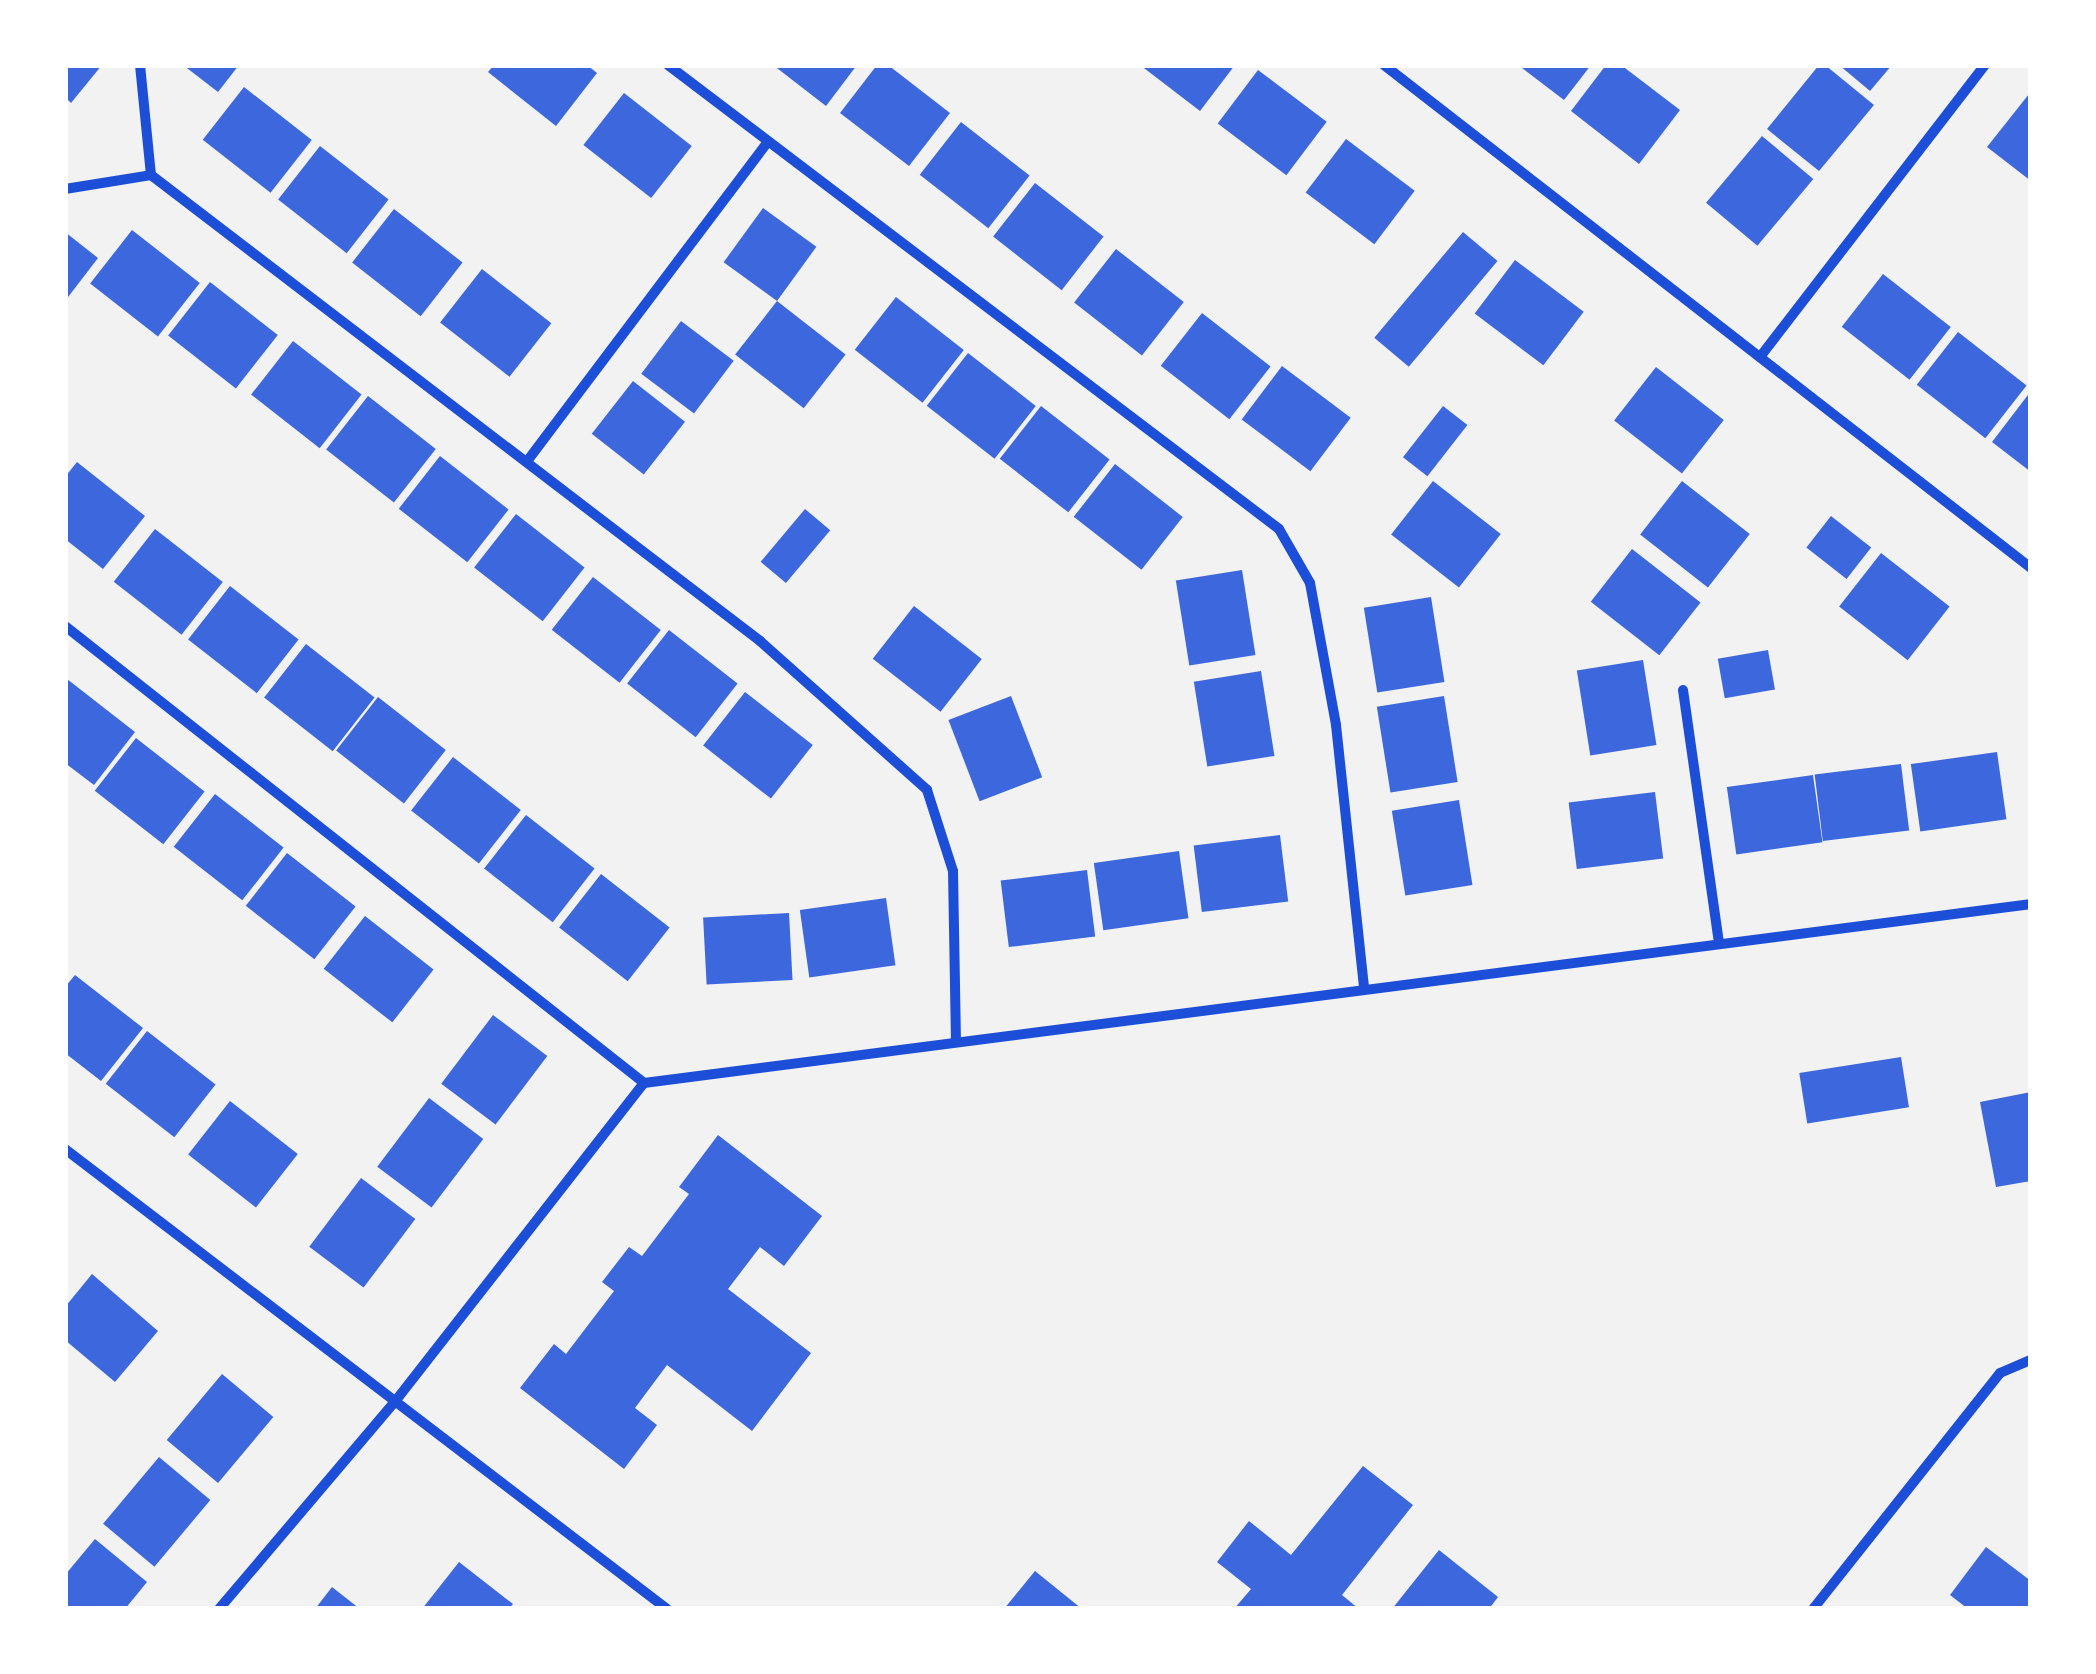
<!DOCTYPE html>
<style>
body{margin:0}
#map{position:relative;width:2096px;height:1674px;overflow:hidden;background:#f2f2f2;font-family:"Golos Text",sans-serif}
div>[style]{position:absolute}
.building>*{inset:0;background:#3d67dc;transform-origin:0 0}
.minor>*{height:10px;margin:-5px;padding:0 5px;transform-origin:5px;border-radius:5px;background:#1d4ed8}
span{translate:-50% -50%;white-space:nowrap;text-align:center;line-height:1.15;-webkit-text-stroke:8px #fff;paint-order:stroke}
.frame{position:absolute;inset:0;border:68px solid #fff;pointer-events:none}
</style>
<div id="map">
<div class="building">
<i style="clip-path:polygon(65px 65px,102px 65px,71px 103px,65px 97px)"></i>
<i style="clip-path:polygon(183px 65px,239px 65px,218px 92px)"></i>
<i style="clip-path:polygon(494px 65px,587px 65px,597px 73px,556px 126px,488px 72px)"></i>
<i style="clip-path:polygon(773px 65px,857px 65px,826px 106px)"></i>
<i style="clip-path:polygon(877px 65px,888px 65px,950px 113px,909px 166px,840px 113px)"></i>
<i style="clip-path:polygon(1140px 65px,1235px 65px,1200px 111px)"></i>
<i style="clip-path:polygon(1518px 65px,1591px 65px,1564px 100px)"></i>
<i style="clip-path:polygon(1606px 65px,1621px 65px,1680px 110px,1639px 164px,1571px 111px)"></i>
<i style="clip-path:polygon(1819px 65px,1825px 65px,1874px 105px,1819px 171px,1767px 129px)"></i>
<i style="clip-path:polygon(1839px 65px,1892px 65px,1870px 91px)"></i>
<i style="left:1258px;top:70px;width:86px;height:67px;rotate:37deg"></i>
<i style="left:244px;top:87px;width:86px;height:67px;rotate:38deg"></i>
<i style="left:624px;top:93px;width:86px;height:66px;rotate:38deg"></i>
<i style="clip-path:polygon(2029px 94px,2031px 95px,2031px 181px,1987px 147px)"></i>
<i style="left:961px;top:122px;width:87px;height:67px;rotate:38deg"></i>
<i style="left:1762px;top:136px;width:67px;height:87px;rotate:40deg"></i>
<i style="left:1346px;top:139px;width:86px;height:67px;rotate:37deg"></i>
<i style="left:320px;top:146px;width:87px;height:68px;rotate:38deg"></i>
<i style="left:1035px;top:183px;width:87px;height:68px;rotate:38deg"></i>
<i style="left:763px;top:208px;width:66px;height:67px;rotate:36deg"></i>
<i style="left:394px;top:209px;width:87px;height:68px;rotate:38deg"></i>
<i style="left:132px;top:230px;width:86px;height:68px;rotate:38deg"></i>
<i style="clip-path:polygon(65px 232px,98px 258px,65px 301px)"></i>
<i style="left:1463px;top:232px;width:45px;height:138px;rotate:40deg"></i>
<i style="left:1116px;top:249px;width:86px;height:68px;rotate:38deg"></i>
<i style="left:1515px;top:260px;width:86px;height:67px;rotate:37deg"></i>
<i style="left:482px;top:269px;width:88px;height:68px;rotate:38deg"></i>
<i style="left:1883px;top:274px;width:86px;height:67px;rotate:38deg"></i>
<i style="left:210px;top:282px;width:86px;height:68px;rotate:38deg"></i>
<i style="left:896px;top:297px;width:86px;height:67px;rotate:38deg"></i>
<i style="left:777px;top:301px;width:87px;height:68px;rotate:38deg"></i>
<i style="left:1202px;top:313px;width:87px;height:67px;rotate:38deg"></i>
<i style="left:681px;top:321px;width:66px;height:66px;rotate:37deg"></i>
<i style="left:1958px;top:332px;width:87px;height:67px;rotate:38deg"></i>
<i style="left:293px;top:341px;width:87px;height:68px;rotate:38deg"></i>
<i style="left:968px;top:353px;width:86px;height:67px;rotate:38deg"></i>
<i style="left:1282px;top:366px;width:86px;height:67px;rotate:37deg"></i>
<i style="left:1656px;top:367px;width:86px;height:68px;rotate:38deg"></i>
<i style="left:633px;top:381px;width:66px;height:67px;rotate:38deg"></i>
<i style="clip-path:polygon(2031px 391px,2031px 472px,1992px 442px)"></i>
<i style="left:368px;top:396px;width:86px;height:68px;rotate:38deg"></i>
<i style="left:1041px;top:406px;width:87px;height:67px;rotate:38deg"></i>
<i style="left:1443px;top:406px;width:31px;height:65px;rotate:38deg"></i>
<i style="left:440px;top:456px;width:87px;height:67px;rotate:38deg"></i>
<i style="clip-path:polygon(77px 462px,145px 516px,103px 569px,65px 539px,65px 477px)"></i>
<i style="left:1115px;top:464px;width:86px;height:67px;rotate:38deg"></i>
<i style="left:1433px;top:481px;width:86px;height:68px;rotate:38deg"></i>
<i style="left:1682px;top:481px;width:86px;height:68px;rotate:38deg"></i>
<i style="left:805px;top:509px;width:33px;height:69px;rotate:40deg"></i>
<i style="left:516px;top:514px;width:87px;height:68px;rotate:38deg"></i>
<i style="left:1831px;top:516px;width:51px;height:40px;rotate:38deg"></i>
<i style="left:155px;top:529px;width:86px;height:67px;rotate:38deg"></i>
<i style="left:1632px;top:549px;width:87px;height:67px;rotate:38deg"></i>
<i style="left:1881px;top:553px;width:87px;height:68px;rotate:38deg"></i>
<i style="left:1242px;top:570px;width:86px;height:67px;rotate:81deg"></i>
<i style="left:593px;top:577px;width:86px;height:67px;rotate:38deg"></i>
<i style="left:230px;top:586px;width:87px;height:68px;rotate:38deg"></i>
<i style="left:1431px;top:597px;width:86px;height:68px;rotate:81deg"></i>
<i style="left:914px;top:606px;width:86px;height:67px;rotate:38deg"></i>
<i style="left:669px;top:630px;width:87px;height:68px;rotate:38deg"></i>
<i style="left:306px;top:644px;width:87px;height:68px;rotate:38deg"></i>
<i style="left:1768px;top:650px;width:40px;height:51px;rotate:80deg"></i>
<i style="left:1643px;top:660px;width:86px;height:67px;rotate:81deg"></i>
<i style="left:1261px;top:671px;width:86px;height:68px;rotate:81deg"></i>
<i style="clip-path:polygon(67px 679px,135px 732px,94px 785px,65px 763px)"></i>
<i style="left:745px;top:692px;width:86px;height:68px;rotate:38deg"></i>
<i style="left:1011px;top:696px;width:87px;height:67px;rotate:69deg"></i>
<i style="left:1444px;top:696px;width:87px;height:68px;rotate:81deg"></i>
<i style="left:378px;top:697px;width:86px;height:68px;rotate:38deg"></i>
<i style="left:136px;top:738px;width:87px;height:67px;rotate:38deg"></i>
<i style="left:1997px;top:752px;width:68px;height:87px;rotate:82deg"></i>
<i style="left:453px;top:757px;width:86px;height:68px;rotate:38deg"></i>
<i style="left:1901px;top:764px;width:67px;height:87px;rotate:83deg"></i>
<i style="left:1813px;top:775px;width:68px;height:87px;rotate:82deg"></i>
<i style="left:1655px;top:792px;width:67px;height:87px;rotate:83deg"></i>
<i style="left:215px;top:794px;width:87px;height:67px;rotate:38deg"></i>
<i style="left:1459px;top:800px;width:86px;height:68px;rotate:81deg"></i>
<i style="left:526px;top:815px;width:87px;height:68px;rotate:38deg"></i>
<i style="left:1280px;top:835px;width:67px;height:87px;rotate:83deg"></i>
<i style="left:1179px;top:851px;width:68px;height:86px;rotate:82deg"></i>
<i style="left:287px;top:853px;width:87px;height:67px;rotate:38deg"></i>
<i style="left:1087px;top:870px;width:67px;height:87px;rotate:83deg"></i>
<i style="left:601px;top:874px;width:87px;height:68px;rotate:38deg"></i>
<i style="left:886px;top:898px;width:68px;height:87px;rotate:82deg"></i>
<i style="left:789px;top:913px;width:67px;height:86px;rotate:87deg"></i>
<i style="left:365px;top:916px;width:87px;height:67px;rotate:38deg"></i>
<i style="clip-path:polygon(75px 975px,143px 1028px,101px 1081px,65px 1053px,65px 987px)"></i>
<i style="left:493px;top:1015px;width:68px;height:86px;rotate:37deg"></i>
<i style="left:147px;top:1031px;width:87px;height:67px;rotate:38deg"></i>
<i style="left:1901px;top:1057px;width:51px;height:103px;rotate:81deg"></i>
<i style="clip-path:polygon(2031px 1092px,2031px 1181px,1996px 1187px,1980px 1102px)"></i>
<i style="left:429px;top:1098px;width:68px;height:86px;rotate:37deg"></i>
<i style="left:230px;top:1101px;width:86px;height:68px;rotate:38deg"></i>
<i style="clip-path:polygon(718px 1135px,822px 1216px,784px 1266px,760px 1247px,728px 1289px,811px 1353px,752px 1431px,667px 1365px,635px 1408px,657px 1425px,624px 1469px,520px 1388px,554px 1344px,566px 1354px,614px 1291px,602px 1282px,629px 1247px,642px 1256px,689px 1194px,679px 1187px)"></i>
<i style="left:361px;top:1178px;width:68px;height:86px;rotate:37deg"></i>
<i style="clip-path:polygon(92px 1274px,158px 1331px,115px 1382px,65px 1340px,65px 1307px)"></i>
<i style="left:222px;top:1374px;width:67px;height:86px;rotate:40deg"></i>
<i style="left:159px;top:1457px;width:67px;height:87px;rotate:40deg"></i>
<i style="clip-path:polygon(1363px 1466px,1413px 1505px,1342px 1595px,1359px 1609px,1234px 1609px,1251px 1589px,1217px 1562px,1249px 1521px,1291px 1555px)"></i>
<i style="clip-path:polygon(95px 1539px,147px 1582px,125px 1609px,65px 1609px,65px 1575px)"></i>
<i style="clip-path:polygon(1986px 1547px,2031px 1581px,2031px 1609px,1968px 1609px,1950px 1595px)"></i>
<i style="clip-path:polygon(1439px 1550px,1498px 1597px,1489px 1609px,1392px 1609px)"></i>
<i style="clip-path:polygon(459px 1562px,513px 1604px,509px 1609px,422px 1609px)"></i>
<i style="clip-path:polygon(1035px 1571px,1082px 1609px,1004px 1609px)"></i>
<i style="clip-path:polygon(332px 1587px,360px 1609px,315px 1609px)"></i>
</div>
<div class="minor">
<i style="left:140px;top:65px;width:111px;rotate:84.3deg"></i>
<i style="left:668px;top:65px;width:767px;rotate:37.21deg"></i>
<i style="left:1279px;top:529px;width:62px;rotate:60.1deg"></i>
<i style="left:1310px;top:583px;width:144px;rotate:79.6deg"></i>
<i style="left:1336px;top:725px;width:264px;rotate:83.9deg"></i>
<i style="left:1384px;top:65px;width:820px;rotate:37.86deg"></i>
<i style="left:151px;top:175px;width:767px;rotate:37.42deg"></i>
<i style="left:760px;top:641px;width:224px;rotate:41.7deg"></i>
<i style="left:927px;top:790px;width:85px;rotate:72.2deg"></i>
<i style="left:953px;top:871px;width:171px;rotate:89deg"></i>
<i style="left:65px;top:189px;width:87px;rotate:-9.2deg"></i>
<i style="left:1760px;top:357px;width:369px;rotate:-52.4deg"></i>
<i style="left:528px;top:460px;width:398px;rotate:-53deg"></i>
<i style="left:65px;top:626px;width:738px;rotate:38.28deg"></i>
<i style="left:1683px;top:690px;width:256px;rotate:81.9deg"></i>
<i style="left:65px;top:1149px;width:758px;rotate:37.38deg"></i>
<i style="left:219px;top:1609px;width:275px;rotate:-49.7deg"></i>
<i style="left:397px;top:1399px;width:401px;rotate:-52deg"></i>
<i style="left:644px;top:1083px;width:1399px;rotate:-7.35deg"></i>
<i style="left:1813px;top:1609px;width:301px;rotate:-51.6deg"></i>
<i style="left:2000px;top:1373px;width:34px;rotate:-23deg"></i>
</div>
<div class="frame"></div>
</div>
